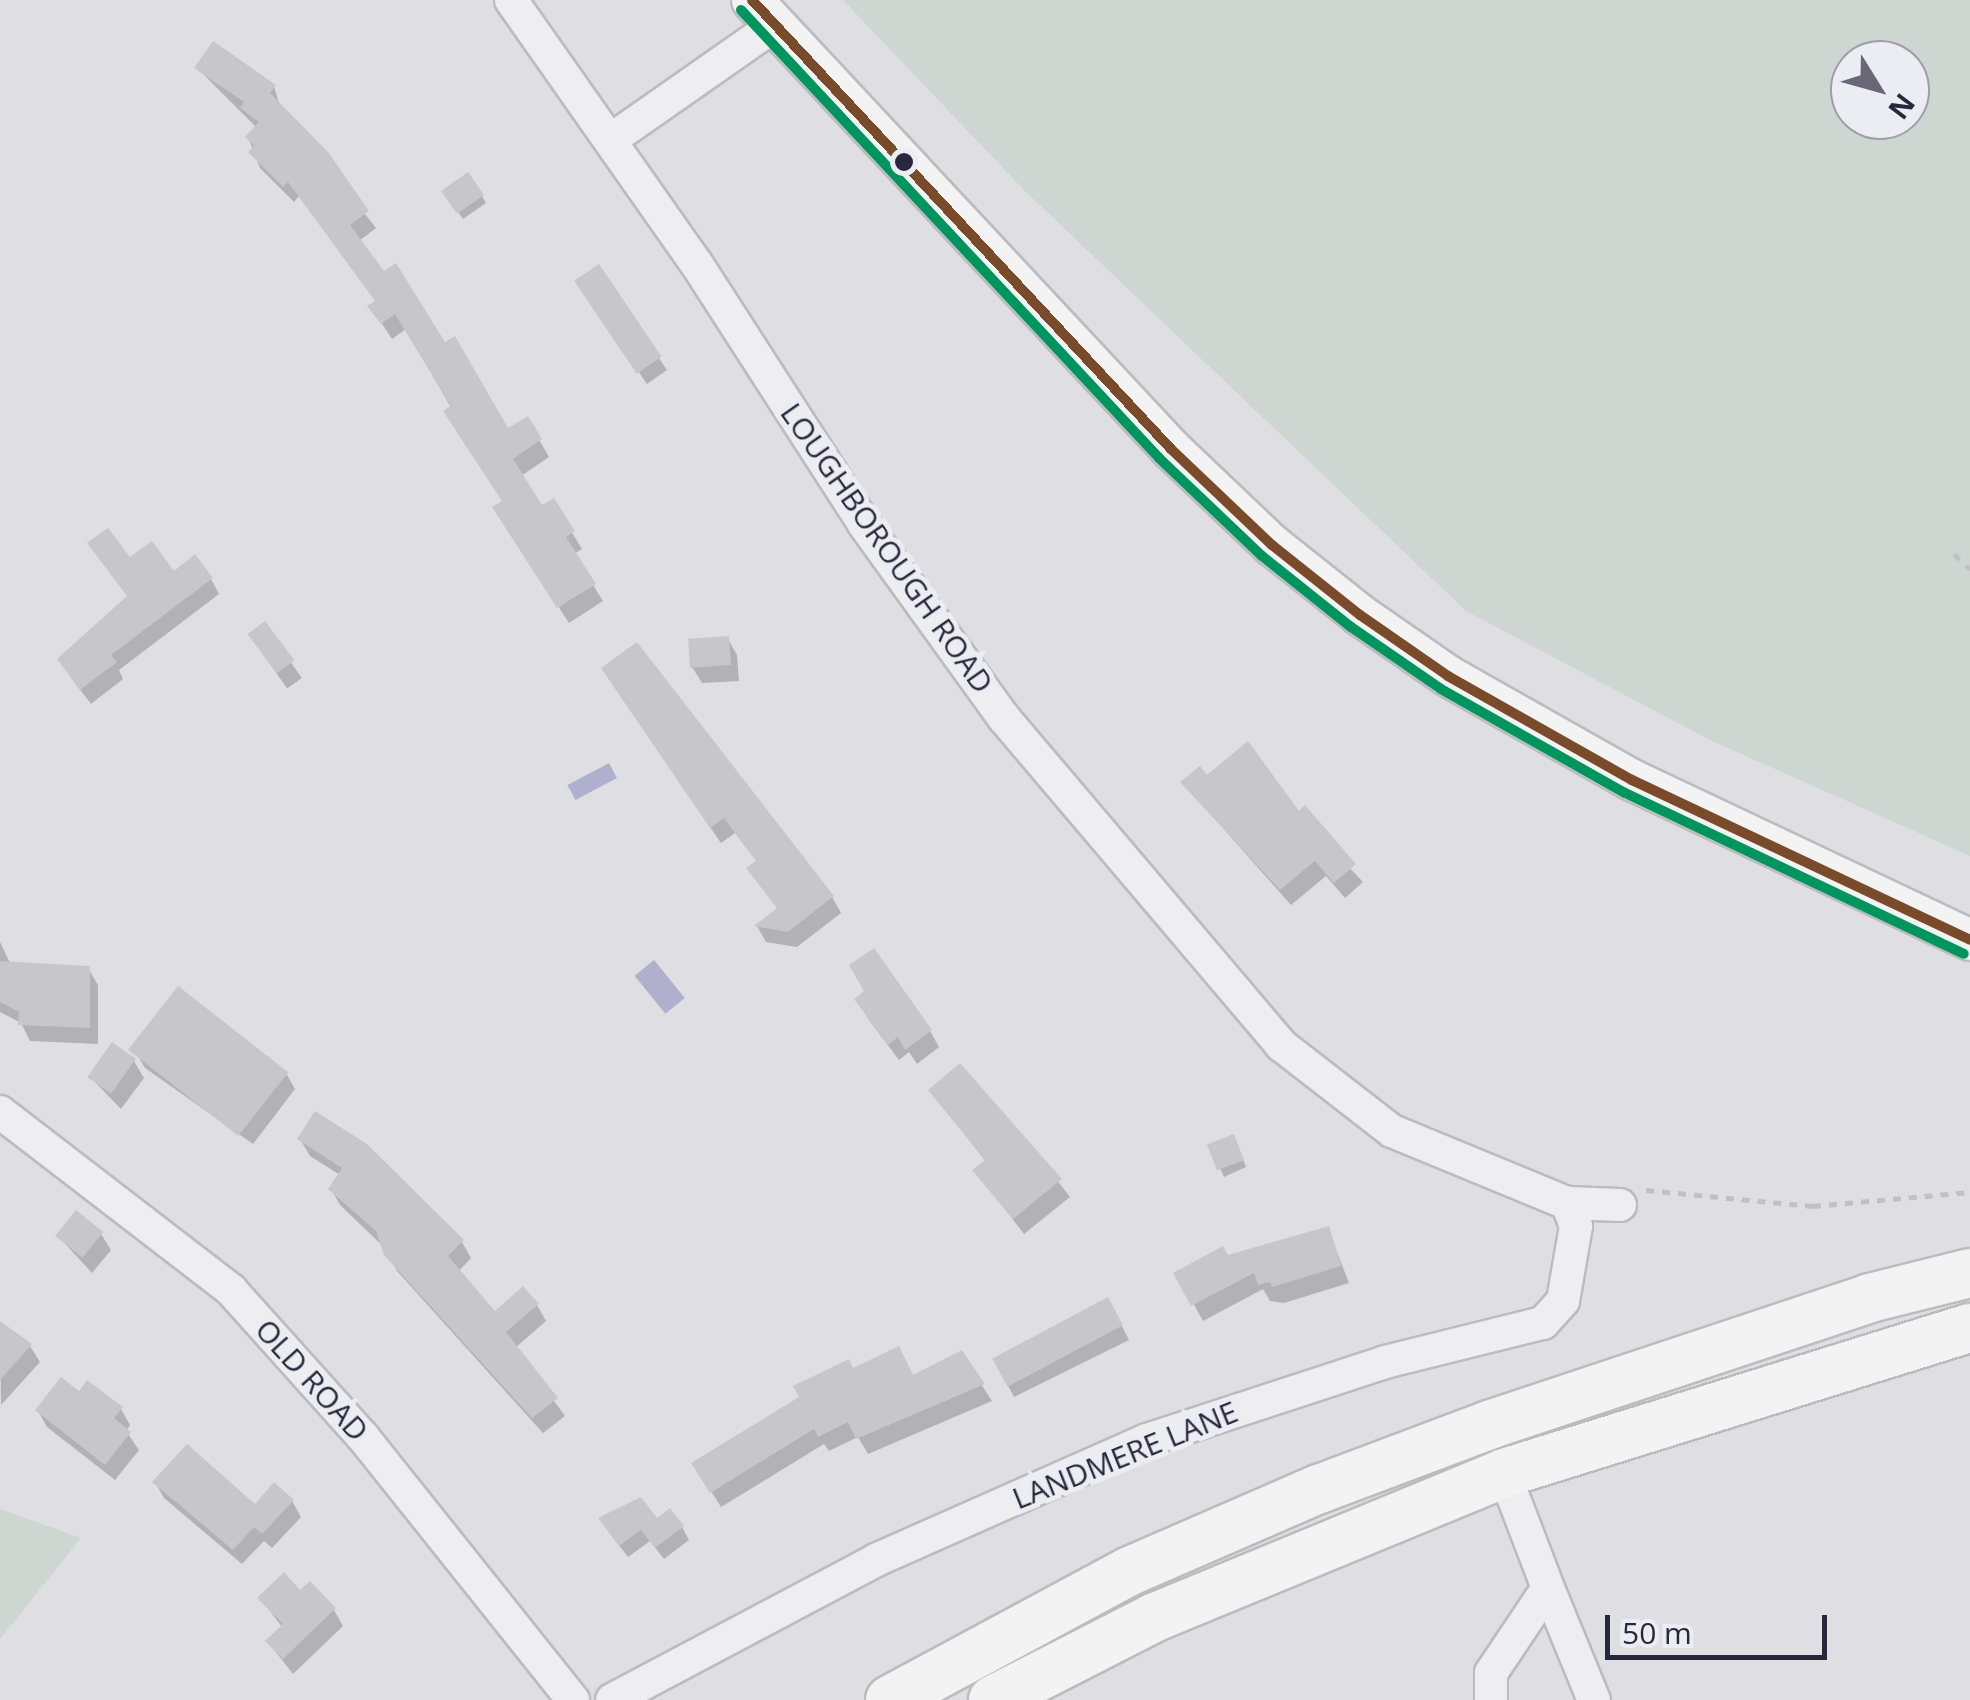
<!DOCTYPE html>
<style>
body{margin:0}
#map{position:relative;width:1970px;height:1700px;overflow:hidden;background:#dfdfe3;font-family:"Open Sans",sans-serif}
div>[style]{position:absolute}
.green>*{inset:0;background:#cdd6d0}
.water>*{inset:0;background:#afb0cd;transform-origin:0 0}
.shadow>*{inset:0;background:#0003;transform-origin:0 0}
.building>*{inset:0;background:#c6c6cb;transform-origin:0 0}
.path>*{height:5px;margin-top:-2.5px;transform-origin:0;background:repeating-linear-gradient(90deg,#c1c0c7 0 8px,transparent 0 16px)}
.roads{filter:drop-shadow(2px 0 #bcbcc0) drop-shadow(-2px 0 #bcbcc0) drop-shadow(0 2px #bcbcc0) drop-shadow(0 -2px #bcbcc0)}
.minor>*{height:32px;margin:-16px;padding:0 16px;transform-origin:16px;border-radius:16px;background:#eeeef0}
.major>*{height:40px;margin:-20px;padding:0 20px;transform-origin:20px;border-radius:20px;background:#f3f3f4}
.highway>*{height:48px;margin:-24px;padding:0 24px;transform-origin:24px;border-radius:24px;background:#f3f3f4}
.bus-1>*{height:10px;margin:-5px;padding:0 5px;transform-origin:5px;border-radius:5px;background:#7a4b2a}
.bus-2>*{height:10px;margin:-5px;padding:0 5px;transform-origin:5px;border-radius:5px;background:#00945e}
.dots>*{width:28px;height:28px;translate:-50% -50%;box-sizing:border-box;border:5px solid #ececf3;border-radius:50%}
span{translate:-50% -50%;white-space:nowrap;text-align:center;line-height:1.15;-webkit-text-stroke:10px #ececf3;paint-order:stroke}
.street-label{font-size:30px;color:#29273b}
.north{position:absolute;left:1830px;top:40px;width:100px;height:100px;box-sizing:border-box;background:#ececf3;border:2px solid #9e9da9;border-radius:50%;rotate:127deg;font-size:28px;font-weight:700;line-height:40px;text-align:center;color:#29273b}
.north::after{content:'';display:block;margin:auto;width:35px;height:45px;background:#696776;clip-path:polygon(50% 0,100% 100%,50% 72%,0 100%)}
.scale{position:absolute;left:1605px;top:1615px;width:222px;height:45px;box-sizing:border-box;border:5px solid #29273b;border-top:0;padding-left:12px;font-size:30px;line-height:35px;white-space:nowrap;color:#29273b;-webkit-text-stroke:8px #ececf3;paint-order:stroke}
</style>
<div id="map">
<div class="green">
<i style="clip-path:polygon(evenodd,843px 0,1970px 0,1970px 856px,1710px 740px,1466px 611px,1024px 190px,843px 0,1910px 60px,1910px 120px,1850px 120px,1850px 60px,1910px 60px)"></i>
<i style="clip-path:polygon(0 1509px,81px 1538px,0 1639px)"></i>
</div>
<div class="water">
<i style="left:609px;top:763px;width:17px;height:47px;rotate:62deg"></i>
<i style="left:654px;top:960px;width:49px;height:25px;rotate:51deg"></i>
</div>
<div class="shadow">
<i style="clip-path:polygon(197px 68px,274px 86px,280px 107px,376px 228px,359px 241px,508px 432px,527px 419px,549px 457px,521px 476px,541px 508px,553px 501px,582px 549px,574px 554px,603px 601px,569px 623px,505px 524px,505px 502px,406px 329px,392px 339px,371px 307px,377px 302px,299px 196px,294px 202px,260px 168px,248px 137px,257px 128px)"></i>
<i style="clip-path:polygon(482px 196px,486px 203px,463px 219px,449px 199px)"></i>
<i style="clip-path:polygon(598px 268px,667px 370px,647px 384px,584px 294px)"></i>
<i style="clip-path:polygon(129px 561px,211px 579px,219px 594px,119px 670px,123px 679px,91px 704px,69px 675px,129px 598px)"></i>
<i style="left:264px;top:624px;width:66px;height:18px;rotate:55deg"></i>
<i style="clip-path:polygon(728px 639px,737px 655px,739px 681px,702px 683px,692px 667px)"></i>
<i style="clip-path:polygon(613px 685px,832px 897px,841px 913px,797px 947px,766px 942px,757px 926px,779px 911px,750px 869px,758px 863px,735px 833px,721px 843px)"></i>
<i style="clip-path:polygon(1207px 778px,1299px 814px,1363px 882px,1345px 898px,1326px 876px,1291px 905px,1183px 783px)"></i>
<i style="clip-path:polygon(0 942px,11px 965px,88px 968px,98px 985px,98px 1044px,30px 1041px,21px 1023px,0 1012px)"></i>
<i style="clip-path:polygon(179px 990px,286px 1073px,295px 1089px,253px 1144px,145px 1068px,136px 1053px)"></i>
<i style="clip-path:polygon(866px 1016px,930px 1031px,939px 1047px,917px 1064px,909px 1052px,899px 1060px)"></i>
<i style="clip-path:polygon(134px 1061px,144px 1078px,121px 1109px,90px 1077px)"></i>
<i style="clip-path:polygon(931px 1090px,1021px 1134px,1070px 1197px,1024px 1234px,976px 1171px,986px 1162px)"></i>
<i style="clip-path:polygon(300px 1139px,462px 1242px,471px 1258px,458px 1272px,495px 1314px,537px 1305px,546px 1321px,515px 1348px,565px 1416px,543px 1433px,397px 1271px,387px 1250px,340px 1205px,331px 1189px,340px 1175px,310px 1156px)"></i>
<i style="clip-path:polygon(1237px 1145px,1246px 1167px,1224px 1177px,1210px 1146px)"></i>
<i style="clip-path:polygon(1328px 1229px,1349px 1283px,1284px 1303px,1270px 1301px,1263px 1289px,1203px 1321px,1177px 1274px)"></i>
<i style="clip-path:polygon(101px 1234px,111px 1250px,92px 1273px,58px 1236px)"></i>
<i style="clip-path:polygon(1116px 1315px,1129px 1340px,1014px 1397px,1006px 1382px)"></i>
<i style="clip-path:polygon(0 1323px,30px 1346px,40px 1362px,1px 1405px)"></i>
<i style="clip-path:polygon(961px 1353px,992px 1401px,868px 1454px,858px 1437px,829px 1451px,824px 1444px,721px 1507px,694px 1464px,853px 1371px,914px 1378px)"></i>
<i style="clip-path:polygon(80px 1394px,121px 1409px,130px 1425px,126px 1431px,139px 1450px,115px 1480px,47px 1427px,38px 1411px)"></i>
<i style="clip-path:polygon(155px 1482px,255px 1507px,292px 1501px,301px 1517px,272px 1548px,264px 1541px,242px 1564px,164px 1498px)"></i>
<i style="clip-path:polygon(656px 1522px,682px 1527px,689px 1540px,664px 1559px,650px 1541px,628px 1557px,609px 1532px)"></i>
<i style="clip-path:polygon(300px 1593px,334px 1610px,343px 1626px,293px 1674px,268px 1642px,283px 1628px,260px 1598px)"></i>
</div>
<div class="building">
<i style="clip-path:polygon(213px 41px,276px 85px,270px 93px,328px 152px,369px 211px,350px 225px,384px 271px,396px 263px,445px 342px,455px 336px,508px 428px,528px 416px,542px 439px,513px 459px,542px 505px,554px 498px,575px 531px,566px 537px,596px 584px,557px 608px,492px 507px,502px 501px,443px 411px,451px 406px,395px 314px,381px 324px,367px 306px,375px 301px,288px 182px,283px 187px,248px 152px,254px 146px,245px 137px,259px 122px,240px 108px,244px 102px,194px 68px)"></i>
<i style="left:468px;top:172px;width:28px;height:33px;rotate:55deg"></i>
<i style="left:599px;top:264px;width:112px;height:30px;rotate:56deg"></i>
<i style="clip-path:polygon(108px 528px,130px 557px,152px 541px,174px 571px,195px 554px,213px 578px,111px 655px,117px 662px,80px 690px,57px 659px,127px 596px,87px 543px)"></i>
<i style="left:265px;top:621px;width:49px;height:22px;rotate:53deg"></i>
<i style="left:729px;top:636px;width:29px;height:41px;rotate:86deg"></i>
<i style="clip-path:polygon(637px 642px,834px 896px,788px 932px,754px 926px,777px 908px,746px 868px,756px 861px,724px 818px,710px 828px,601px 668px)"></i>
<i style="clip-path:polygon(1248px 741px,1299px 811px,1305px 805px,1356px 864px,1334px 883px,1315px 861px,1280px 890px,1180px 782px,1200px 766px,1207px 775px)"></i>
<i style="clip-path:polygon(874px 948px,932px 1030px,905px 1050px,898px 1037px,888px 1045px,854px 999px,864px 991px,849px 965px)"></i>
<i style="clip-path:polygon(0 961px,90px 966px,90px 1028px,18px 1025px,19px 1012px,0 1002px)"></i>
<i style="left:178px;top:986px;width:140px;height:81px;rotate:38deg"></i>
<i style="left:112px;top:1042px;width:29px;height:43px;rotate:35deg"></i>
<i style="clip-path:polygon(960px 1063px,1062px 1179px,1013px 1219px,972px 1170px,985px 1160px,928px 1090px)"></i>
<i style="clip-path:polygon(315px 1111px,367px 1144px,464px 1240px,448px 1256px,495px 1311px,523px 1286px,539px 1304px,506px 1332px,558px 1398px,532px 1418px,384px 1255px,376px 1231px,328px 1189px,342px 1168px,297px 1139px)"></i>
<i style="left:1234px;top:1134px;width:28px;height:29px;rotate:69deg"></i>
<i style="left:76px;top:1210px;width:35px;height:33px;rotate:39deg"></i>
<i style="clip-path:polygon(1329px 1226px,1341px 1266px,1272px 1287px,1270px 1282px,1258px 1285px,1254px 1273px,1191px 1306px,1173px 1273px,1223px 1246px,1228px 1255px)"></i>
<i style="left:1108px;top:1297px;width:32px;height:131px;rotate:62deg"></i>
<i style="clip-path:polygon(0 1321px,32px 1344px,0 1380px)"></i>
<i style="clip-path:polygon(899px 1346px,913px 1375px,962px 1350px,985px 1384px,856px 1439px,848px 1422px,818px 1437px,814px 1429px,710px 1493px,691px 1463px,799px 1397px,793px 1386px,849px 1359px,853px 1368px)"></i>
<i style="clip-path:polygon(61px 1377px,79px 1391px,87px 1380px,123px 1407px,114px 1418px,131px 1432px,105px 1465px,35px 1410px)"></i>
<i style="clip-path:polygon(187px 1444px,255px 1504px,274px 1482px,294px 1500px,262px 1534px,254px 1527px,233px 1550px,152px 1482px)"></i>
<i style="clip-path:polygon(641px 1497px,657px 1518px,670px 1508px,684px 1526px,655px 1548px,641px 1530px,619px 1546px,598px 1518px)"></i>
<i style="clip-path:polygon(284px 1572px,300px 1590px,310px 1581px,336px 1608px,283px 1659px,265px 1641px,283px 1624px,257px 1598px)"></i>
</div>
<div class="path">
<i style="left:1954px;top:554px;width:22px;rotate:43deg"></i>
<i style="left:1646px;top:1190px;width:168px;rotate:5.5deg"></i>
<i style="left:1813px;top:1206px;width:158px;rotate:-5.1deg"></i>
</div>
<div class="roads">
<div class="minor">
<i style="left:511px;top:0;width:322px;rotate:54.9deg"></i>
<i style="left:696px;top:263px;width:310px;rotate:57.2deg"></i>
<i style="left:864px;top:524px;width:239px;rotate:54.2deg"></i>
<i style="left:1004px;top:718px;width:429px;rotate:49.7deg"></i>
<i style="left:1281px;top:1045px;width:140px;rotate:37.8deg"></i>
<i style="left:1392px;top:1131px;width:189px;rotate:22.4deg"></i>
<i style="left:612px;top:139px;width:200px;rotate:-35deg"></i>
<i style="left:0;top:1112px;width:292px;rotate:37.6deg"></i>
<i style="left:231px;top:1290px;width:198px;rotate:48.1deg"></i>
<i style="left:363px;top:1437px;width:337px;rotate:51.4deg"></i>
<i style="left:1548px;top:1588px;width:121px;rotate:67.7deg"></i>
<i style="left:612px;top:1700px;width:299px;rotate:-27.9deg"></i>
<i style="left:876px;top:1560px;width:296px;rotate:-23.9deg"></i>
<i style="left:1147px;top:1440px;width:250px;rotate:-18.1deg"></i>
<i style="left:1385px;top:1362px;width:163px;rotate:-13.9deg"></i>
<i style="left:1543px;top:1323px;width:30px;rotate:-48deg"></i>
<i style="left:1563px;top:1301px;width:76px;rotate:-80.2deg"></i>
<i style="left:1576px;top:1226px;width:25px;rotate:-111deg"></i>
<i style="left:1567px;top:1203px;width:53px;rotate:2.2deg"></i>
<i style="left:1491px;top:1700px;width:27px;rotate:-90deg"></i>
<i style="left:1491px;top:1673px;width:102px;rotate:-56.2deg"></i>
<i style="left:1548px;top:1588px;width:123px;rotate:-110.9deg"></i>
</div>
<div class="major">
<i style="left:752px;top:0;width:613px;rotate:46.98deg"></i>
<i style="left:1170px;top:448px;width:141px;rotate:43.6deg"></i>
<i style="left:1272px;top:545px;width:112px;rotate:38.5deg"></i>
<i style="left:1360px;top:615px;width:107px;rotate:34.7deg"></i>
<i style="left:1448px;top:676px;width:211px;rotate:29.5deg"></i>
<i style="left:1632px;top:780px;width:374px;rotate:25.3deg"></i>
</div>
<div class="highway">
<i style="left:890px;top:1700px;width:272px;rotate:-28.3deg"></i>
<i style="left:1130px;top:1571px;width:206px;rotate:-23.5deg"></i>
<i style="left:1319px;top:1489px;width:182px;rotate:-20.6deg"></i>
<i style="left:1489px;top:1425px;width:402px;rotate:-18.4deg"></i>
<i style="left:1870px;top:1298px;width:103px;rotate:-14deg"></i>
<i style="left:993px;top:1700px;width:180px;rotate:-27.1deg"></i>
<i style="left:1153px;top:1618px;width:380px;rotate:-22.4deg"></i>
<i style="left:1504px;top:1473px;width:488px;rotate:-17.3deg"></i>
</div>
</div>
<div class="bus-1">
<i style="left:752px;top:0;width:613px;rotate:46.98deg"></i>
<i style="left:1170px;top:448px;width:141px;rotate:43.6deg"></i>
<i style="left:1272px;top:545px;width:112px;rotate:38.5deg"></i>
<i style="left:1360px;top:615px;width:107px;rotate:34.7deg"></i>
<i style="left:1448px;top:676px;width:211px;rotate:29.5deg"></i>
<i style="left:1632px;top:780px;width:374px;rotate:25.3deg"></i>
</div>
<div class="bus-2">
<i style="left:741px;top:10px;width:613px;rotate:46.98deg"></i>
<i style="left:1159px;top:458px;width:142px;rotate:43.6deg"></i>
<i style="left:1262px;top:556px;width:114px;rotate:38.6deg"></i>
<i style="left:1351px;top:627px;width:109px;rotate:34.6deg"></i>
<i style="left:1441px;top:689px;width:211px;rotate:29.5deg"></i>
<i style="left:1625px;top:793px;width:375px;rotate:25.4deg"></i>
</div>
<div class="dots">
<i style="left:904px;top:162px;background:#29273b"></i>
</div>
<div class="street-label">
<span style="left:887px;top:548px;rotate:55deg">LOUGHBOROUGH ROAD</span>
<span style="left:312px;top:1380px;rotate:48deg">OLD ROAD</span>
<span style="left:1125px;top:1455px;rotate:-22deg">LANDMERE LANE</span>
</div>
<div class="north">N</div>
<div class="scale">50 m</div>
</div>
